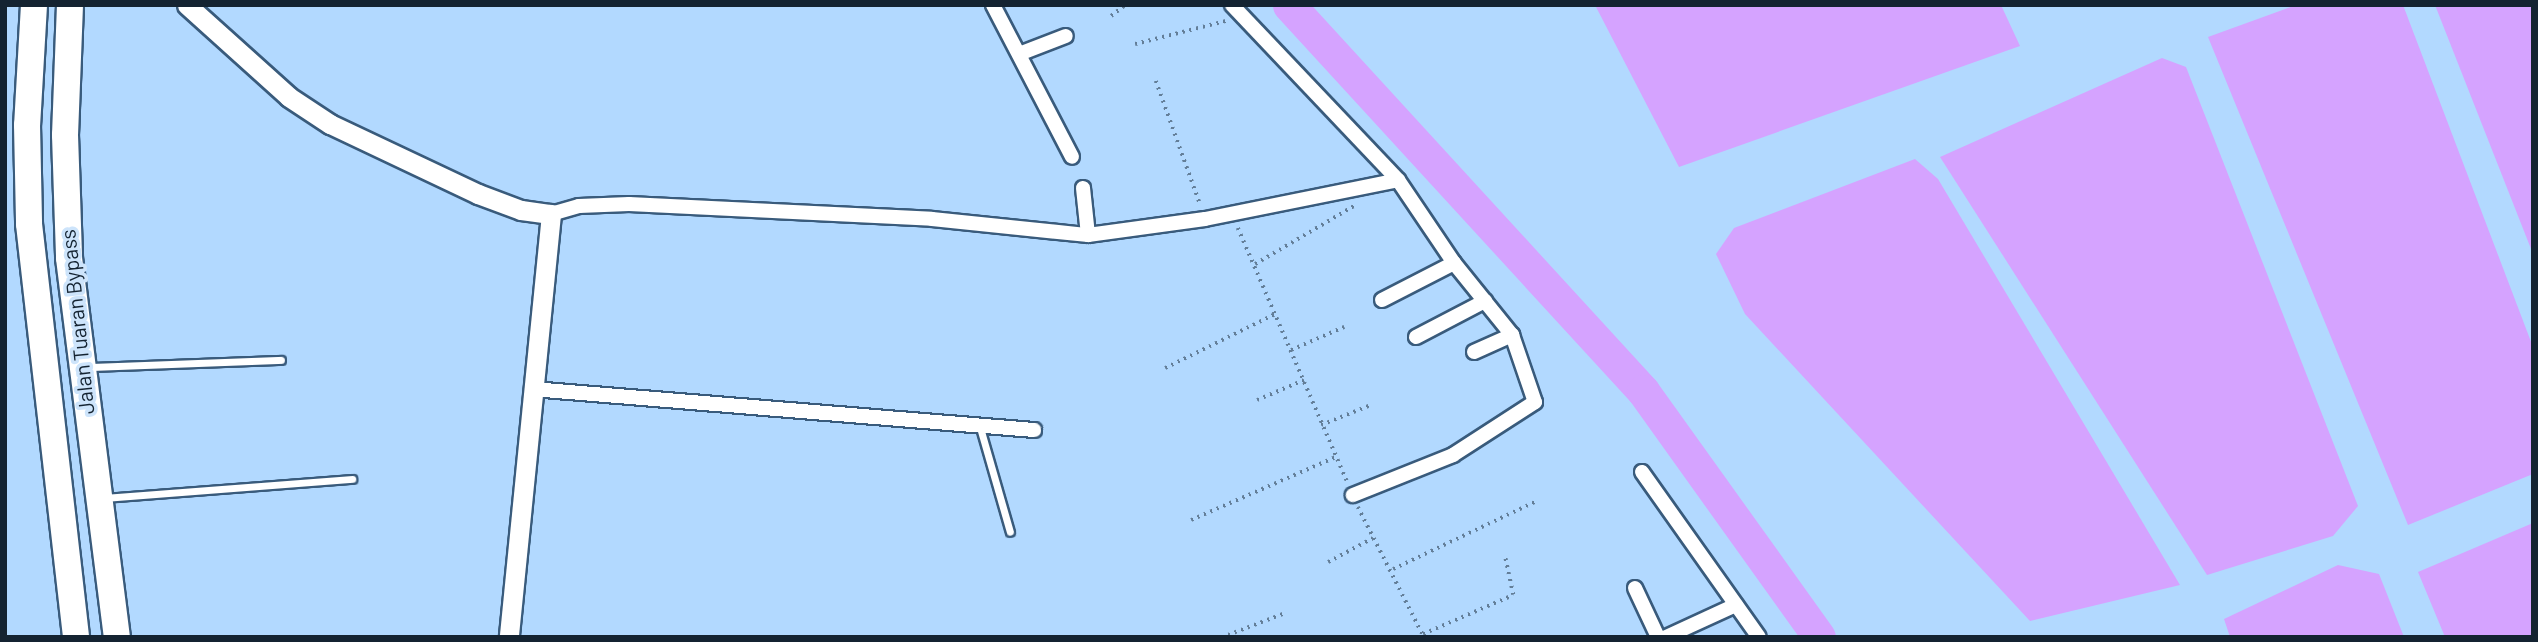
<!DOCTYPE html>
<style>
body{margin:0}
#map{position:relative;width:2538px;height:642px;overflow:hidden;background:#b2d9ff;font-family:Barlow,sans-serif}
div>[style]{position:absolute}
.water>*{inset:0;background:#d5a3ff}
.river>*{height:33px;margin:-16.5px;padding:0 16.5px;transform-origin:16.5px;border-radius:16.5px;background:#d5a3ff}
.path>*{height:3.5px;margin-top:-1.75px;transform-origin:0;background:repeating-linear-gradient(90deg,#637e98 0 2px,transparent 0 7px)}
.roads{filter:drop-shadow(2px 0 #395b7c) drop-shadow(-2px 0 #395b7c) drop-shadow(0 2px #395b7c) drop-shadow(0 -2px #395b7c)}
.lane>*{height:7px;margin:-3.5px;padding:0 3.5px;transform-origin:3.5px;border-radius:3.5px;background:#fff}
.street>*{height:14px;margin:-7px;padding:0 7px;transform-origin:7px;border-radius:7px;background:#fff}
.secondary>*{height:19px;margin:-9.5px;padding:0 9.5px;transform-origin:9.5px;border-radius:9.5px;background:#fff}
.highway>*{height:26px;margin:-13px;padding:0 13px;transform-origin:13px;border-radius:13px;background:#fff}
span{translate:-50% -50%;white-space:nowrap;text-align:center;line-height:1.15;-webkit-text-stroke:7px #cde4fb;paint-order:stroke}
.street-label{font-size:21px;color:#142331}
.frame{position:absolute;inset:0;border:7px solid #142331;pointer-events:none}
</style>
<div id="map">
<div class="water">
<i style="clip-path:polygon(1595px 5px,2001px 5px,2020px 46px,1679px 167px)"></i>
<i style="clip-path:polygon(2296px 5px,2403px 5px,2533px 347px,2533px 474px,2408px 525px,2208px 37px)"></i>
<i style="clip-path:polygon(2435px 5px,2533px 5px,2533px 254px)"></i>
<i style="clip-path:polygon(2162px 58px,2186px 67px,2358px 506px,2333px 536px,2207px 575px,1940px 157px)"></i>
<i style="clip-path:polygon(1915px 159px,1938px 179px,2180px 585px,2030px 621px,1745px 314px,1716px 254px,1734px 228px)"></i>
<i style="clip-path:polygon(2533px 523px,2533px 637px,2445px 637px,2418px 572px)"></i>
<i style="clip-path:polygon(2338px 565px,2379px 574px,2404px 637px,2230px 637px,2224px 619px)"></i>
</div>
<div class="river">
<i style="left:1289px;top:5px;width:524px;rotate:47.48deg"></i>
<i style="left:1643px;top:391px;width:302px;rotate:54.4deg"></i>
</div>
<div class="path">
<i style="left:1111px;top:16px;width:18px;rotate:-38deg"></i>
<i style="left:1135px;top:44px;width:94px;rotate:-14.2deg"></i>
<i style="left:1156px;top:81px;width:131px;rotate:70.3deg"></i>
<i style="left:1238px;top:228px;width:275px;rotate:66.7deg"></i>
<i style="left:1255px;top:264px;width:115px;rotate:-30.4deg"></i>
<i style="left:1291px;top:350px;width:58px;rotate:-23.5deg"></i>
<i style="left:1165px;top:368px;width:123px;rotate:-26.1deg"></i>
<i style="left:1257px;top:400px;width:51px;rotate:-23.1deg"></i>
<i style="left:1321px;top:425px;width:54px;rotate:-21.8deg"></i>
<i style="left:1358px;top:507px;width:146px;rotate:63.1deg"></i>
<i style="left:1191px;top:520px;width:160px;rotate:-23.5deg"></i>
<i style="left:1328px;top:562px;width:51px;rotate:-28.1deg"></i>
<i style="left:1393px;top:569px;width:159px;rotate:-25.3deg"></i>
<i style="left:1423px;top:634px;width:98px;rotate:-23.4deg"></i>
<i style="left:1513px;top:595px;width:40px;rotate:-102deg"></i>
<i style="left:1228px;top:635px;width:61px;rotate:-21.1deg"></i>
</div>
<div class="roads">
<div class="lane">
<i style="left:88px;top:367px;width:193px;rotate:-2.1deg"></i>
<i style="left:979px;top:424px;width:112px;rotate:74deg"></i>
<i style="left:104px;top:498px;width:249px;rotate:-4.4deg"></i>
</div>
<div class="street">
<i style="left:993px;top:5px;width:171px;rotate:62.5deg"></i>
<i style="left:1232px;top:5px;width:241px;rotate:46.5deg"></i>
<i style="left:1019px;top:54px;width:50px;rotate:-21deg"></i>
<i style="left:1083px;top:188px;width:47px;rotate:83.9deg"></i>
<i style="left:551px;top:214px;width:29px;rotate:-16deg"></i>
<i style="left:579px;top:206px;width:50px;rotate:-2.3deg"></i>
<i style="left:629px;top:204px;width:303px;rotate:2.8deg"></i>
<i style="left:932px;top:219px;width:157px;rotate:5.9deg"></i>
<i style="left:1088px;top:235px;width:118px;rotate:-7.8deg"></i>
<i style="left:1205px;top:219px;width:197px;rotate:-11.4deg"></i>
<i style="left:1398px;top:180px;width:100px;rotate:56deg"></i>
<i style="left:1454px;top:263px;width:92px;rotate:51.1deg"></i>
<i style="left:1512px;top:335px;width:71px;rotate:71.1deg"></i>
<i style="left:1535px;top:402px;width:98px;rotate:147.1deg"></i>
<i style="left:1453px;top:455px;width:108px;rotate:158.2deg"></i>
<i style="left:1382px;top:300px;width:81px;rotate:-27.2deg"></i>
<i style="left:1416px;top:337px;width:78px;rotate:-27.6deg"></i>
<i style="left:1474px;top:352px;width:42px;rotate:-24.1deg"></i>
<i style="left:532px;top:389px;width:504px;rotate:4.67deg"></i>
<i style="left:1642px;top:472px;width:202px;rotate:54.7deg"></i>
<i style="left:1635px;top:588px;width:54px;rotate:64.9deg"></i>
<i style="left:1666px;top:637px;width:77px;rotate:-24.6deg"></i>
</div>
<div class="secondary">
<i style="left:187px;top:5px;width:137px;rotate:42deg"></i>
<i style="left:289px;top:97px;width:49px;rotate:33.4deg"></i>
<i style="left:330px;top:124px;width:164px;rotate:25.3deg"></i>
<i style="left:478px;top:194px;width:46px;rotate:20.4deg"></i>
<i style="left:521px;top:210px;width:30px;rotate:8deg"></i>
<i style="left:551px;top:214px;width:425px;rotate:95.7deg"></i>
</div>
<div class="highway">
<i style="left:34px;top:5px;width:120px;rotate:93.3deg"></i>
<i style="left:27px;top:125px;width:99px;rotate:88.8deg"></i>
<i style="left:29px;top:224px;width:416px;rotate:83.5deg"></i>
<i style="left:70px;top:5px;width:130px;rotate:92.2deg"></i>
<i style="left:65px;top:135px;width:123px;rotate:88.1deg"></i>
<i style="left:69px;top:258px;width:382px;rotate:82.8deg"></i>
</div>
</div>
<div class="street-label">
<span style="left:77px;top:322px;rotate:-96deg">Jalan Tuaran Bypass</span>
</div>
<div class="frame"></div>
</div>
